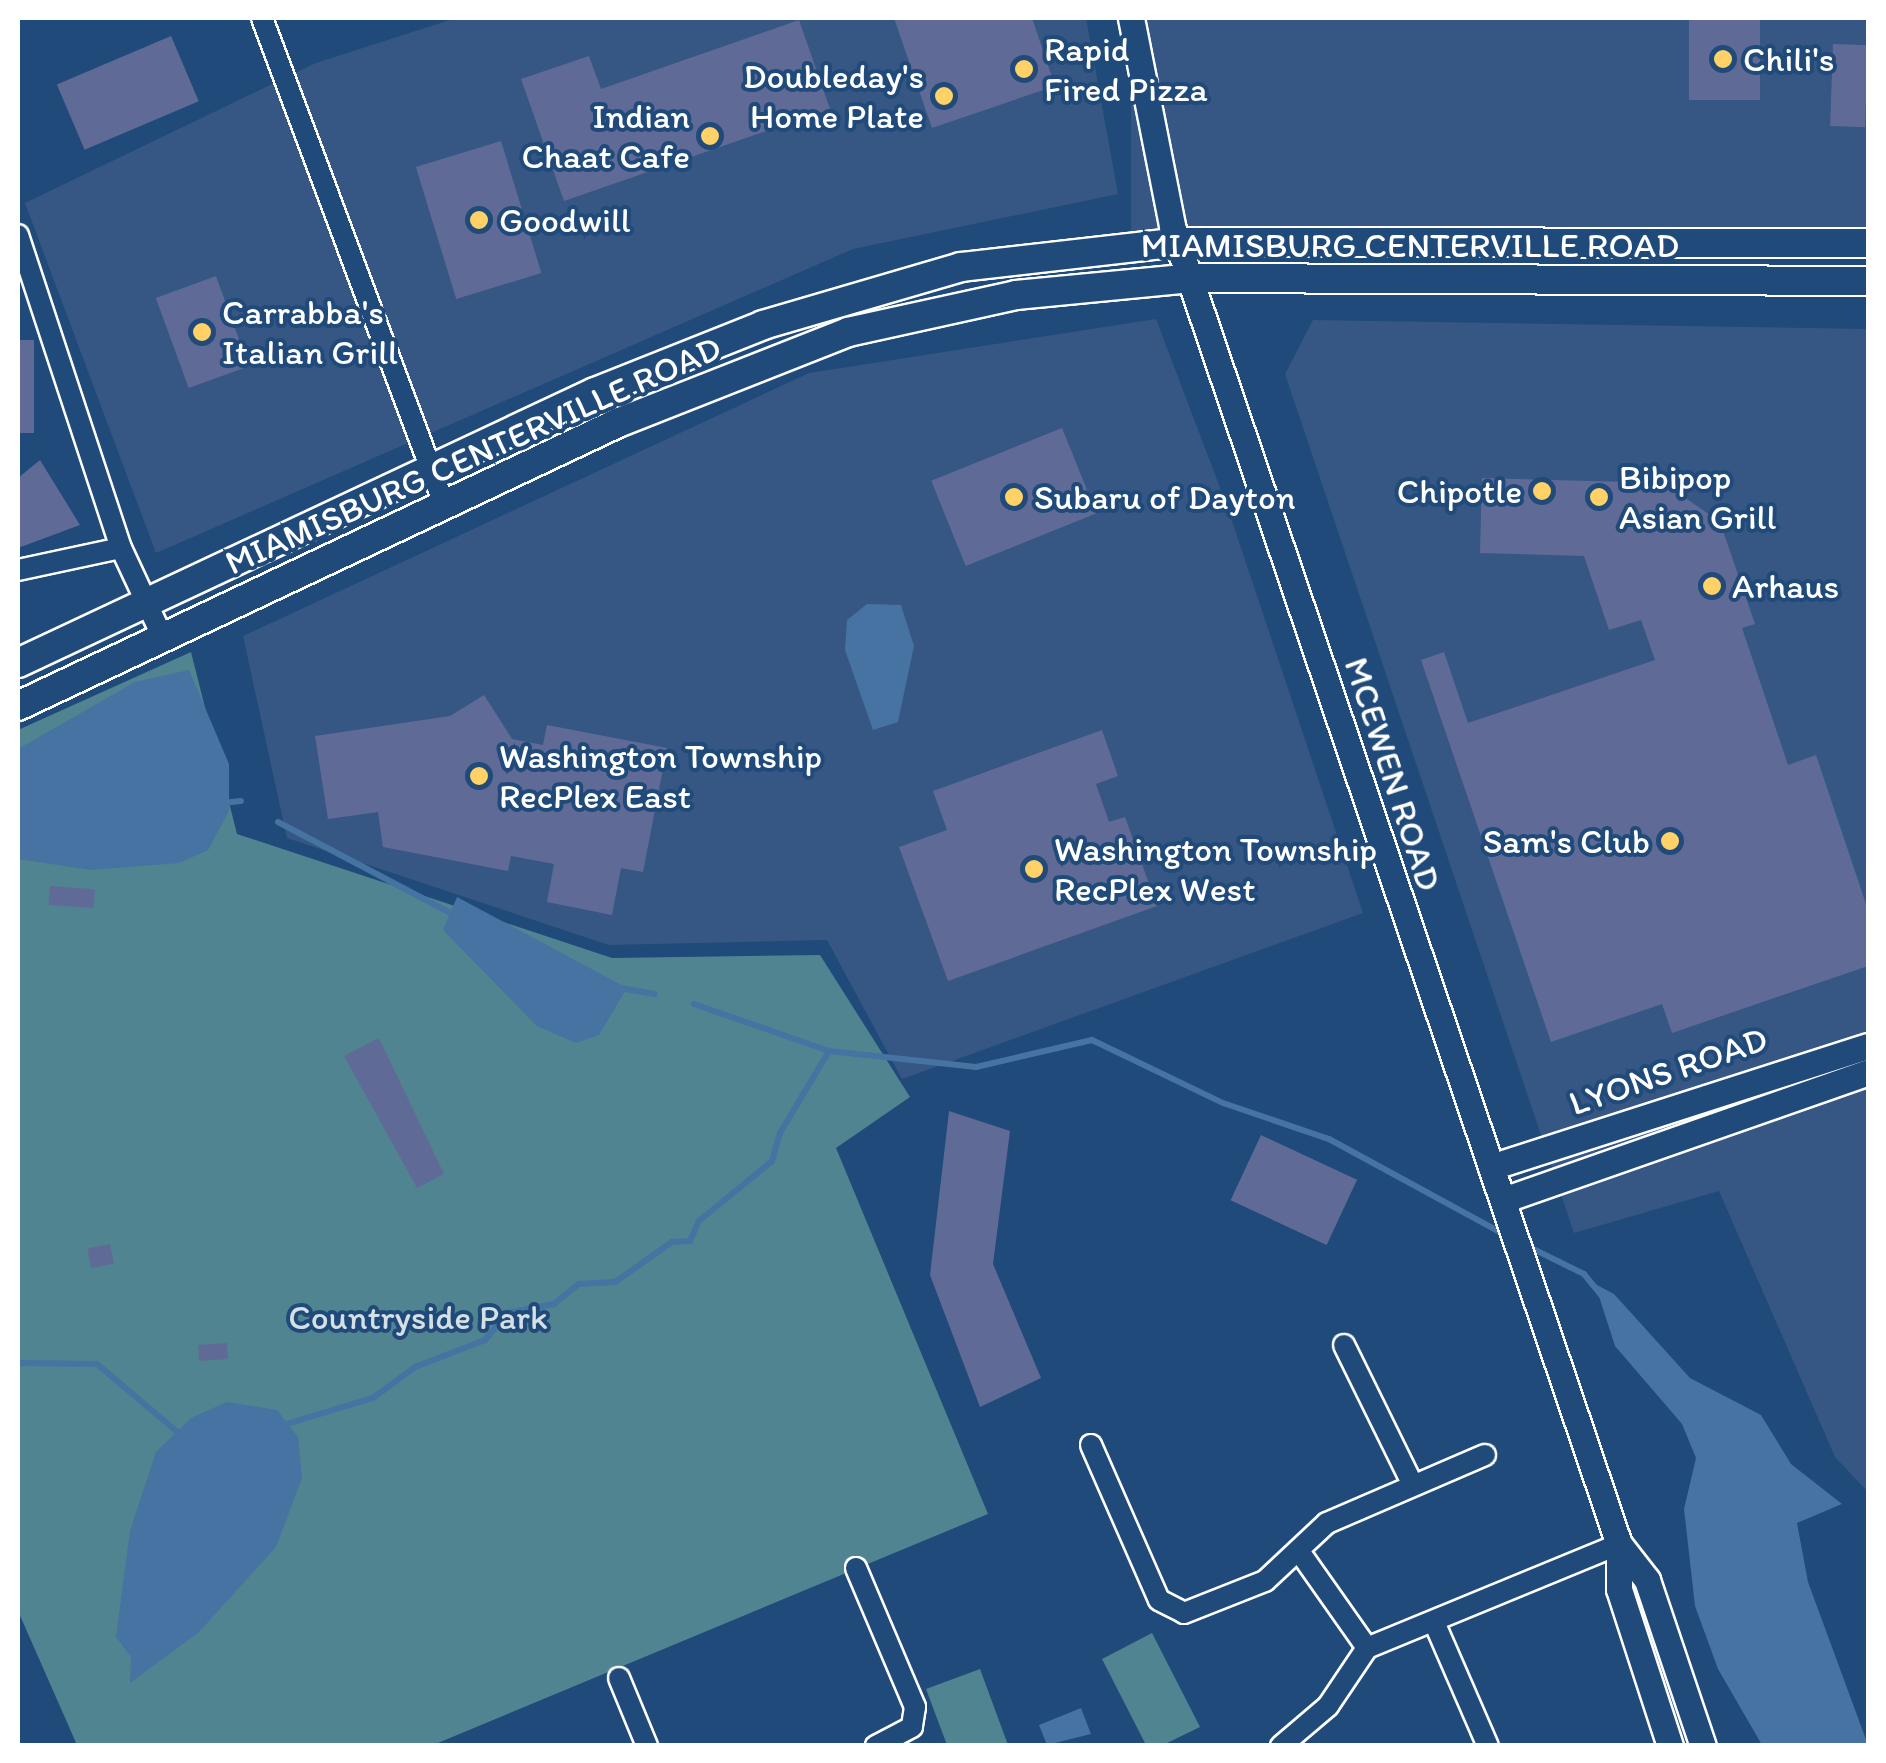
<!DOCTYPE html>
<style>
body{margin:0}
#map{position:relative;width:1886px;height:1763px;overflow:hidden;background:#1f4a7a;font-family:Itim,sans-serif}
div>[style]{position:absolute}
.built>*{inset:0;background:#365784;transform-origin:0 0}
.green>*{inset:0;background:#508491}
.water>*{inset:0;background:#4673a1}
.stream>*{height:6px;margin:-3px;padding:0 3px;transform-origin:3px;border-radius:3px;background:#4673a1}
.building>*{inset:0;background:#5f6b96;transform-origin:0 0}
.roads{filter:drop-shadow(2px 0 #fff) drop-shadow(-2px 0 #fff) drop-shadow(0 2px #fff) drop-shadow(0 -2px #fff)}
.minor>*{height:20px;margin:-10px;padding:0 10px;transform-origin:10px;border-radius:10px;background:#1f4a7a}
.tertiary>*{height:25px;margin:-12.5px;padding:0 12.5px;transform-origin:12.5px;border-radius:12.5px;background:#1f4a7a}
.secondary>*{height:28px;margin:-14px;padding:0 14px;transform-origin:14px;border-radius:14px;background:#1f4a7a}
.dots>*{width:28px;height:28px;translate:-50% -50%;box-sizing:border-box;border:5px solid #1f4a7a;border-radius:50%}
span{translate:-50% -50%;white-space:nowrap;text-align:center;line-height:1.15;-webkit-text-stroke:8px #1f4a7a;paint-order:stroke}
.poi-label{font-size:35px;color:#fff}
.left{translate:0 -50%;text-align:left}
.right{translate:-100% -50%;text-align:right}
.street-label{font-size:35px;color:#fff}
.park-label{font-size:35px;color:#d3e0e4}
.frame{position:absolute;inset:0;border:20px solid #fff;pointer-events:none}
</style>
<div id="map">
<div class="built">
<i style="clip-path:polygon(456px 18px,1086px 18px,1118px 194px,853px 249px,156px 553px,25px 203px,316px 63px)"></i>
<i style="left:1131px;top:18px;width:737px;height:229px"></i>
<i style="clip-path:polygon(1156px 319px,1227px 506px,1363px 913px,902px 1079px,827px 940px,609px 945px,287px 838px,243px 636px,809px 373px)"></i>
<i style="clip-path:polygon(1313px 320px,1868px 329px,1868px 1492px,1835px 1457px,1719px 1191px,1574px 1233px,1285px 374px)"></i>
</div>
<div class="green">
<i style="clip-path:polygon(191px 652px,237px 834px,612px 958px,820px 955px,910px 1097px,836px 1148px,988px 1514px,433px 1745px,77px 1745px,18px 1611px,18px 730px)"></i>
<i style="clip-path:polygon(1152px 1633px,1200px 1727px,1163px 1745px,1146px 1745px,1102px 1659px)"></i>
<i style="clip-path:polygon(980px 1669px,1008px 1745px,947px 1745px,926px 1689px)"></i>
</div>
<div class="water">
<i style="clip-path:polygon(867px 604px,901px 605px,914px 646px,898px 722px,873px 730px,845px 650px,847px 620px)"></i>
<i style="clip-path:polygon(189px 670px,229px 764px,229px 811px,208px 850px,179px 863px,91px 870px,18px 859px,18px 749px,135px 682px)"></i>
<i style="clip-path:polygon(457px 897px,627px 988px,599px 1035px,576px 1043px,537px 1026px,443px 930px)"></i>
<i style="clip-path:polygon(1595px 1284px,1614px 1294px,1690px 1378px,1761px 1415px,1791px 1464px,1842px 1504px,1797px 1523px,1808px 1582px,1868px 1745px,1762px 1745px,1718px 1669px,1695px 1606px,1684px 1509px,1696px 1458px,1682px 1424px,1615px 1346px)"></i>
<i style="clip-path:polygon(227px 1402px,277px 1410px,298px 1437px,302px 1478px,276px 1547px,199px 1632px,130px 1683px,131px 1657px,116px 1637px,130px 1531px,156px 1452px,191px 1418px)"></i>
<i style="clip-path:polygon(1081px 1708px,1091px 1734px,1047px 1745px,1039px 1725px)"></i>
</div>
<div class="stream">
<i style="left:222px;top:803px;width:19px;rotate:-6deg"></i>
<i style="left:278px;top:822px;width:201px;rotate:27.8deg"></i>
<i style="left:620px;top:988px;width:35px;rotate:10deg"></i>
<i style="left:694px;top:1004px;width:143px;rotate:19.2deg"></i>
<i style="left:829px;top:1051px;width:148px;rotate:6.2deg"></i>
<i style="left:976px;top:1067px;width:119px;rotate:-13.1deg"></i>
<i style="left:1092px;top:1040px;width:145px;rotate:25.7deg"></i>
<i style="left:1223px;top:1103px;width:112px;rotate:18.8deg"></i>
<i style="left:1329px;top:1139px;width:200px;rotate:28.6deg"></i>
<i style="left:1525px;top:1245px;width:66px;rotate:26.2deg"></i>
<i style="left:1584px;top:1274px;width:27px;rotate:51deg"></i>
<i style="left:18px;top:1363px;width:79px;rotate:0.7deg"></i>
<i style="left:97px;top:1364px;width:110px;rotate:40.2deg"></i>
<i style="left:280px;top:1426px;width:97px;rotate:-16.8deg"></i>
<i style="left:373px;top:1398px;width:52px;rotate:-36.4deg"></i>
<i style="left:415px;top:1367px;width:75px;rotate:-21.1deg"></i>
<i style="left:485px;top:1340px;width:35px;rotate:-51deg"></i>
<i style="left:507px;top:1313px;width:48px;rotate:-10.8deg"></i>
<i style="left:554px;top:1304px;width:32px;rotate:-39deg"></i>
<i style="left:579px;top:1284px;width:36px;rotate:-3deg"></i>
<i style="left:615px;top:1282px;width:70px;rotate:-35.1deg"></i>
<i style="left:672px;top:1242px;width:18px;rotate:-3deg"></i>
<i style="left:690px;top:1241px;width:22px;rotate:-66deg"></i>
<i style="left:699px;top:1221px;width:94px;rotate:-39.4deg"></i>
<i style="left:772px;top:1161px;width:29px;rotate:-74deg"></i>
<i style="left:780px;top:1133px;width:96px;rotate:-59.1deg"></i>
</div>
<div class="building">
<i style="clip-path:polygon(894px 18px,1032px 18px,1055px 86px,932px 128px)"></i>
<i style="left:1689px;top:18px;width:71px;height:82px"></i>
<i style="clip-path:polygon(799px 20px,830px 109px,564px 201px,521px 79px,589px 56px,601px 89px)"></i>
<i style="left:171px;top:36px;width:71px;height:124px;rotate:67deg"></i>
<i style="left:1833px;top:44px;width:35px;height:82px;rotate:2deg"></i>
<i style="left:501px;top:141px;width:138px;height:89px;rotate:73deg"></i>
<i style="left:216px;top:276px;width:96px;height:64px;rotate:70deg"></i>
<i style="left:18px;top:340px;width:16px;height:93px"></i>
<i style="left:1062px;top:428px;width:92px;height:141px;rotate:68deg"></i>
<i style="clip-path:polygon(40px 460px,80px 525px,18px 548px,18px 478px)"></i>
<i style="clip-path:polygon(1482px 478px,1664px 483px,1720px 522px,1755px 624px,1742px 628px,1788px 765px,1816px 755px,1868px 910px,1868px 966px,1672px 1033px,1662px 1004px,1551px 1042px,1421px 660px,1444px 652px,1468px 723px,1655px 660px,1641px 620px,1609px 630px,1584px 556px,1480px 553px)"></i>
<i style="clip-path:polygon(484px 695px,512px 739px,543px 745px,547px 725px,667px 748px,643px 872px,621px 868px,612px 915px,547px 902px,554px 864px,511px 856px,508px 871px,383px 847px,378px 812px,328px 819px,315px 736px,450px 716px)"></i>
<i style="clip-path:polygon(1102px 730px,1118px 776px,1096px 784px,1109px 822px,1125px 817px,1157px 906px,948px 981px,899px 847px,947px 830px,933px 791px)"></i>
<i style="left:50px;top:886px;width:45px;height:19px;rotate:4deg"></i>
<i style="clip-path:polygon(379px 1038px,444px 1174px,417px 1188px,344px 1056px)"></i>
<i style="clip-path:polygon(949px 1111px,1010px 1131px,993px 1264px,1041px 1378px,980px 1407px,930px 1275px)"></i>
<i style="left:1261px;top:1135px;width:106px;height:72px;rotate:25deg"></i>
<i style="left:110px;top:1244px;width:20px;height:23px;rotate:79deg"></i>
<i style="left:227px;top:1343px;width:16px;height:29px;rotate:86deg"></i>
</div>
<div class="roads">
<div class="minor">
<i style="left:262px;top:18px;width:519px;rotate:69.47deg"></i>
<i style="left:18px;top:235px;width:330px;rotate:71.8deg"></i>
<i style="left:121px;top:548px;width:99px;rotate:65deg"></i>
<i style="left:18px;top:570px;width:105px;rotate:-12.1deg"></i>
<i style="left:1344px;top:1345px;width:156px;rotate:63.8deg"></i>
<i style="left:1091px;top:1445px;width:169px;rotate:66.3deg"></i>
<i style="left:1159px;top:1600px;width:28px;rotate:27deg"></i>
<i style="left:1184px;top:1613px;width:87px;rotate:-21.6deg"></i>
<i style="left:1265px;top:1581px;width:85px;rotate:-43.1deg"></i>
<i style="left:1327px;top:1523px;width:172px;rotate:-23.3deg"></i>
<i style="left:1301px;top:1554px;width:115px;rotate:54.9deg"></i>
<i style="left:856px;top:1568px;width:151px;rotate:67deg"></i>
<i style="left:915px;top:1707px;width:20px;rotate:99deg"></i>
<i style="left:912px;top:1727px;width:41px;rotate:152.2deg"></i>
<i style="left:1434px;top:1622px;width:135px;rotate:66.5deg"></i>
<i style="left:619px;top:1678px;width:74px;rotate:67.6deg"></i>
<i style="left:1281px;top:1746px;width:62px;rotate:-40.4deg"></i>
<i style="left:1328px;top:1706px;width:70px;rotate:-56.1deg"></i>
<i style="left:1367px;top:1648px;width:273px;rotate:-22.4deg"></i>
</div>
<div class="tertiary">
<i style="left:1131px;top:18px;width:212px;rotate:78.8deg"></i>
<i style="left:1172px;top:226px;width:1392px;rotate:71.27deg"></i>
<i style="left:1619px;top:1544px;width:46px;rotate:52.1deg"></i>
<i style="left:1647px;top:1580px;width:175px;rotate:71.4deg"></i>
<i style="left:1491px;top:1167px;width:396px;rotate:-17.8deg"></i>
<i style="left:1503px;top:1200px;width:387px;rotate:-19.3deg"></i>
<i style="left:1619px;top:1544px;width:45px;rotate:90deg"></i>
<i style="left:1619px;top:1589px;width:165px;rotate:72deg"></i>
</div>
<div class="secondary">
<i style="left:18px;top:663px;width:637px;rotate:-25.16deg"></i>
<i style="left:595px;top:392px;width:181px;rotate:-21.7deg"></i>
<i style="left:763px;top:325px;width:206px;rotate:-16.3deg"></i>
<i style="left:961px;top:267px;width:219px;rotate:-6.5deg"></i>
<i style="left:1179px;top:242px;width:689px;rotate:0.08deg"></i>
<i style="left:18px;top:706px;width:666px;rotate:-25.26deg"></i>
<i style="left:620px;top:422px;width:245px;rotate:-21.5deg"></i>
<i style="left:848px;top:332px;width:172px;rotate:-12.4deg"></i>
<i style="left:1016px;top:295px;width:176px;rotate:-5.5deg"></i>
<i style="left:1191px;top:278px;width:677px;rotate:0.25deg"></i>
</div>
</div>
<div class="dots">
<i style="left:1723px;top:59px;background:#ffd166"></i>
<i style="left:1024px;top:69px;background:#ffd166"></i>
<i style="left:944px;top:96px;background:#ffd166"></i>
<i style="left:710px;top:136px;background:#ffd166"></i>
<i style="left:479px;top:220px;background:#ffd166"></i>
<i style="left:202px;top:332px;background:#ffd166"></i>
<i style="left:1542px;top:491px;background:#ffd166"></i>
<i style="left:1014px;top:497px;background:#ffd166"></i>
<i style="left:1599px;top:497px;background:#ffd166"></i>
<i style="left:1712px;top:586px;background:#ffd166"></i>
<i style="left:479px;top:776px;background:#ffd166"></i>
<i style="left:1670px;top:841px;background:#ffd166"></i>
<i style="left:1034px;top:869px;background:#ffd166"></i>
</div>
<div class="poi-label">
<span class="left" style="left:1044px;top:69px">Rapid<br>Fired Pizza</span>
<span class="left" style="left:1743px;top:59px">Chili's</span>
<span class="right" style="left:924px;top:96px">Doubleday's<br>Home Plate</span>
<span class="right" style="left:690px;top:136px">Indian<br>Chaat Cafe</span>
<span class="left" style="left:499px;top:220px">Goodwill</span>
<span class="left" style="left:222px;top:332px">Carrabba's<br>Italian Grill</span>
<span class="left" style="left:1619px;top:497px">Bibipop<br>Asian Grill</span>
<span class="right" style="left:1522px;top:491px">Chipotle</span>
<span class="left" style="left:1034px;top:497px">Subaru of Dayton</span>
<span class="left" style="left:1732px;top:586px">Arhaus</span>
<span class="left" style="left:499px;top:776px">Washington Township<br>RecPlex East</span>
<span class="right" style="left:1650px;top:841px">Sam's Club</span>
<span class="left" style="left:1054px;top:869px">Washington Township<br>RecPlex West</span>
</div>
<div class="street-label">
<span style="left:1410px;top:245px">MIAMISBURG CENTERVILLE ROAD</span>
<span style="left:473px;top:455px;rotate:-24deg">MIAMISBURG CENTERVILLE ROAD</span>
<span style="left:1393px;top:774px;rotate:72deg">MCEWEN ROAD</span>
<span style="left:1668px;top:1071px;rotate:-19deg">LYONS ROAD</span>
</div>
<div class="park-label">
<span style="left:418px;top:1317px">Countryside Park</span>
</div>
<div class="frame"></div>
</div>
